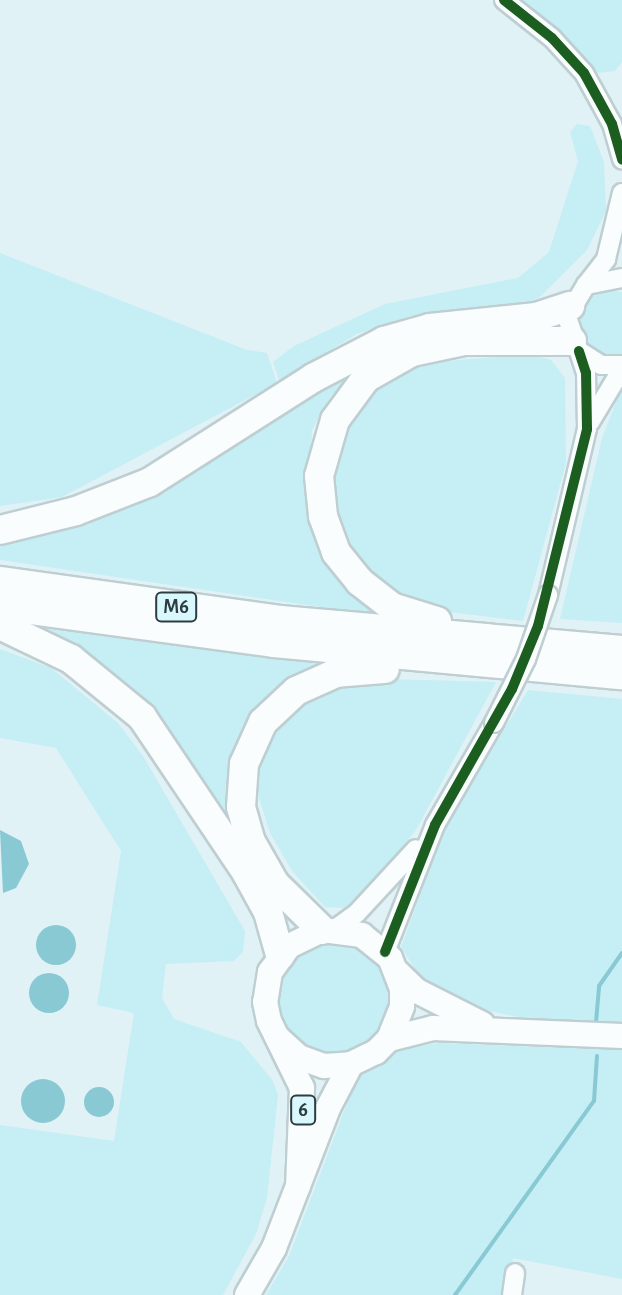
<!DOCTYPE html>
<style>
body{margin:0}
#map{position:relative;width:622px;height:1295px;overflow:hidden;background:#e0f2f6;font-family:"Alegreya Sans",sans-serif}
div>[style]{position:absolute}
.green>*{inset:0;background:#c5eef5}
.round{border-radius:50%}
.water>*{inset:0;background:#89c9d4}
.stream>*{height:4px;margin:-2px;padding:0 2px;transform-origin:2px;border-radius:2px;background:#89c9d4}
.roads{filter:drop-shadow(2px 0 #beced1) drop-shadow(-2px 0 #beced1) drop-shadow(0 2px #beced1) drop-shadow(0 -2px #beced1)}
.minor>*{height:18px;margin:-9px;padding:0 9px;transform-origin:9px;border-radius:9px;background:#fafdfe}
.major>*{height:24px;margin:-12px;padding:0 12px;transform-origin:12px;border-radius:12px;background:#fafdfe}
.highway>*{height:28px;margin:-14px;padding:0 14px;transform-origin:14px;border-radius:14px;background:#fafdfe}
.bridges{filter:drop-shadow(2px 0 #beced1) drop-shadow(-2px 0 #beced1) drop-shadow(0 2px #beced1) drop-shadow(0 -2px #beced1)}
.minor-bridge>*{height:18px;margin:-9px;padding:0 9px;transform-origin:9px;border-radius:9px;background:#fafdfe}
.cycleway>*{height:10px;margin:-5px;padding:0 5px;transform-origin:5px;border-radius:5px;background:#1b5e20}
span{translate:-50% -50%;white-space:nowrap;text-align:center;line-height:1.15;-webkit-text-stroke:6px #d8f8fe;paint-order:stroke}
.shield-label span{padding:2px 6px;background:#d8f8fe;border:2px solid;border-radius:6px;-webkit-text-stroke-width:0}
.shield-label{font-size:20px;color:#2d3c3f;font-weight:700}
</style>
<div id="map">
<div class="green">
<i style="clip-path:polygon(518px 0,622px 0,622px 62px,615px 71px,597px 73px,542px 17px)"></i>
<i style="clip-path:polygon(577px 124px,590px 126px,604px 162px,606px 211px,587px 250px,540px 297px,526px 304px,410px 316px,357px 334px,279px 380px,273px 362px,294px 346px,385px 304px,518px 278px,549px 252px,578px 161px,570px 132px)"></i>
<i style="clip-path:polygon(0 253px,247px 350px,267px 353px,277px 383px,62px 497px,0 506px)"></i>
<i style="clip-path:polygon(605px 290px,622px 292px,622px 355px,612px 358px,582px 343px,577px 321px,586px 300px)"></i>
<i style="clip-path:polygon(530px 354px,551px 360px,565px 378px,566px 463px,523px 621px,441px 611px,385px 589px,361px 568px,342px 537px,333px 465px,345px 433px,362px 405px,391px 378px,433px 362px)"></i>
<i style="clip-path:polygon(361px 363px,330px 397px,312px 430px,308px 516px,319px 551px,344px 584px,382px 616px,0 560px,0 544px,192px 471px)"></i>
<i style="clip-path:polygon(622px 387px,622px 623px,560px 619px,602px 438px)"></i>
<i style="clip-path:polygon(47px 629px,326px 664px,260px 709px,239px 738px,232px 770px,245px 851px,127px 688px)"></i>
<i style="clip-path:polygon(0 649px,51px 668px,118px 723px,143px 756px,245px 931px,243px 952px,234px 961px,166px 964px,162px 998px,174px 1019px,241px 1042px,273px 1081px,278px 1095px,267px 1198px,256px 1234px,223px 1295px,0 1295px,0 1125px,114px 1141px,134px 1013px,97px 1005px,121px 851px,56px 748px,0 738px)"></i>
<i style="clip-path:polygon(387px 679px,496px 682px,416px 830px,364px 894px,343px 908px,325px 907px,292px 871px,270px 833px,258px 795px,260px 751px,280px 719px,310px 694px)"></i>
<i style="clip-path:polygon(528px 690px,622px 699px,622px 1023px,529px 1019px,473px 1008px,422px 980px,401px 947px,446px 825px)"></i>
<i class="round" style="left:277px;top:941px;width:112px;height:112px"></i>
<i style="clip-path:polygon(439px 1043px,622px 1050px,622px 1279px,513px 1258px,507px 1295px,266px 1295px,289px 1256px,357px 1077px,396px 1050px)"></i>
</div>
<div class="water">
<i style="clip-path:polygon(0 830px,21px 841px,29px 864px,16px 888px,3px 893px)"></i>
<i class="round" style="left:36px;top:925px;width:40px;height:40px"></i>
<i class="round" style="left:29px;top:973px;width:40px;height:40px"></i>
<i class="round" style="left:21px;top:1079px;width:44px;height:44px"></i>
<i class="round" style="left:84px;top:1087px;width:30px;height:30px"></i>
</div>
<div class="stream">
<i style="left:596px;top:1022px;width:36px;rotate:-85deg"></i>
<i style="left:599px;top:986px;width:40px;rotate:-55.1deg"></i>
<i style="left:455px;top:1295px;width:239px;rotate:-54.4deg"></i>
<i style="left:594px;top:1101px;width:45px;rotate:-86.2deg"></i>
</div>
<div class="roads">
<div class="minor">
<i style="left:504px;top:0;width:61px;rotate:38.4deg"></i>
<i style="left:552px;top:38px;width:47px;rotate:47.6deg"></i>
<i style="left:584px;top:73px;width:58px;rotate:61.2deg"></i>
<i style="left:612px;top:124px;width:37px;rotate:74deg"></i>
<i style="left:622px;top:278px;width:37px;rotate:169deg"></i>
<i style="left:586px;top:285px;width:37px;rotate:121deg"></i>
<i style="left:567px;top:317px;width:36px;rotate:71deg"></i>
<i style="left:579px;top:351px;width:26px;rotate:32deg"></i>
<i style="left:601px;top:365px;width:21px"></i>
<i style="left:586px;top:285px;width:33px;rotate:-52deg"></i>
<i style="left:606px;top:259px;width:68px;rotate:-76.4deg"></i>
<i style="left:590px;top:422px;width:62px;rotate:-58.9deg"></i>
<i style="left:548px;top:595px;width:171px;rotate:-76.8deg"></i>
<i style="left:587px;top:429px;width:56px;rotate:-91deg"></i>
<i style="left:586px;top:373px;width:23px;rotate:-108deg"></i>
<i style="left:335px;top:929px;width:26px;rotate:-36deg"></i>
<i style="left:356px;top:914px;width:88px;rotate:-47.3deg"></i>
<i style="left:385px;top:952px;width:136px;rotate:-68.5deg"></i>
<i style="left:435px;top:825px;width:118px;rotate:-60deg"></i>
<i style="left:512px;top:1295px;width:22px;rotate:-82deg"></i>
</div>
<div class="major">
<i style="left:397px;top:972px;width:28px;rotate:44deg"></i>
<i style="left:417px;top:991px;width:73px;rotate:26.9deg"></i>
<i style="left:279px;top:1039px;width:27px;rotate:42deg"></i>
<i style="left:299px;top:1057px;width:27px;rotate:20deg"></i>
<i style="left:324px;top:1066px;width:27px;rotate:-4deg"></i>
<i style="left:351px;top:1064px;width:28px;rotate:-26deg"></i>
<i style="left:376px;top:1052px;width:18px;rotate:-45deg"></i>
<i style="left:389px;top:1039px;width:35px;rotate:-68deg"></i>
<i style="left:402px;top:1006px;width:17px;rotate:-90deg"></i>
<i style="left:402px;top:989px;width:33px;rotate:-111deg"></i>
<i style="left:390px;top:958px;width:36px;rotate:-141deg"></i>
<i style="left:362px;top:935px;width:40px;rotate:-172.9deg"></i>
<i style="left:322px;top:930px;width:37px;rotate:154deg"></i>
<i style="left:289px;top:946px;width:32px;rotate:126deg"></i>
<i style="left:270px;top:972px;width:30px;rotate:99deg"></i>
<i style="left:265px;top:1002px;width:19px;rotate:78deg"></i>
<i style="left:269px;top:1021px;width:75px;rotate:63.8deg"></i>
<i style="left:302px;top:1088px;width:98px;rotate:92.3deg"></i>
<i style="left:389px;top:1039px;width:45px;rotate:-14deg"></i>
<i style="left:433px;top:1028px;width:189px;rotate:2.4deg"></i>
<i style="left:247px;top:1295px;width:54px;rotate:-60.1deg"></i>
<i style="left:274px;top:1248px;width:150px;rotate:-68.9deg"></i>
<i style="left:328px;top:1108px;width:50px;rotate:-62.4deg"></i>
</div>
<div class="highway">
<i style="left:0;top:530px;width:78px;rotate:-14deg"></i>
<i style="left:76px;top:511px;width:79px;rotate:-21.4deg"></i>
<i style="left:150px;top:482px;width:193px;rotate:-32.5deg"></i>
<i style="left:313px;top:378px;width:80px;rotate:-27.5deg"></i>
<i style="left:384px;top:341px;width:48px;rotate:-15.8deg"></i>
<i style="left:430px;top:328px;width:107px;rotate:-5.9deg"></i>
<i style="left:536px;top:317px;width:36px;rotate:-18deg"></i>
<i style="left:0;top:581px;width:283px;rotate:7.9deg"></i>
<i style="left:280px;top:620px;width:343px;rotate:5deg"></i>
<i style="left:0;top:606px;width:276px;rotate:7.7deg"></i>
<i style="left:274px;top:643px;width:349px;rotate:5.3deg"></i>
<i style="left:437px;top:621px;width:47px;rotate:-162.7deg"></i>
<i style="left:392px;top:607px;width:41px;rotate:-142deg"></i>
<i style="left:360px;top:582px;width:38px;rotate:-129deg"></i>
<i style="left:336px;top:552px;width:38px;rotate:-110deg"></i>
<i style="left:323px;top:516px;width:40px;rotate:-95.7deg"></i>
<i style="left:319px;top:476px;width:58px;rotate:-74.1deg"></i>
<i style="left:335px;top:420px;width:52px;rotate:-53.6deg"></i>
<i style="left:366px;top:378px;width:53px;rotate:-29.5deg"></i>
<i style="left:412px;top:352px;width:53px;rotate:-11.9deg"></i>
<i style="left:464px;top:341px;width:108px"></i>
<i style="left:0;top:625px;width:79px;rotate:25.6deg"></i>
<i style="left:71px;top:659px;width:92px;rotate:39.2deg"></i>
<i style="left:142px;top:717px;width:187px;rotate:56.1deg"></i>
<i style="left:246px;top:872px;width:46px;rotate:61.2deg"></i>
<i style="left:268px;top:912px;width:45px;rotate:74.4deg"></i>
<i style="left:322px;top:930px;width:66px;rotate:-135.6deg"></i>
<i style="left:275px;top:884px;width:48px;rotate:-119.7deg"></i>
<i style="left:251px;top:842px;width:36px;rotate:-106deg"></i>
<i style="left:241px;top:807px;width:43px;rotate:-86deg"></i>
<i style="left:244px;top:764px;width:46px;rotate:-65.7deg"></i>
<i style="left:263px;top:722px;width:45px;rotate:-43.2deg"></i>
<i style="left:296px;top:691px;width:44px;rotate:-24.2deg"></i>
<i style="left:336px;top:673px;width:49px;rotate:-4.7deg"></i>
</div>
</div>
<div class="bridges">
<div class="minor-bridge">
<i style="left:494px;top:723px;width:72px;rotate:-63.4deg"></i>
<i style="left:526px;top:659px;width:68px;rotate:-71deg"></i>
</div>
</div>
<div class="cycleway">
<i style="left:504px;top:0;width:61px;rotate:38.4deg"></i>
<i style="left:552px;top:38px;width:47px;rotate:47.6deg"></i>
<i style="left:584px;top:73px;width:58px;rotate:61.2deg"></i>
<i style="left:612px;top:124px;width:37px;rotate:74deg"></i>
<i style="left:385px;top:952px;width:136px;rotate:-68.5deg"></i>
<i style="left:435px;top:825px;width:156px;rotate:-60.5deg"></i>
<i style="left:512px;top:689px;width:68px;rotate:-67.6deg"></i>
<i style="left:538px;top:626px;width:203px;rotate:-76deg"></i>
<i style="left:587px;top:429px;width:56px;rotate:-91deg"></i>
<i style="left:586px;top:373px;width:23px;rotate:-108deg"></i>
</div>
<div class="shield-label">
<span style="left:176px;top:607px">M6</span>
<span style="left:303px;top:1110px">6</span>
</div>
</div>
